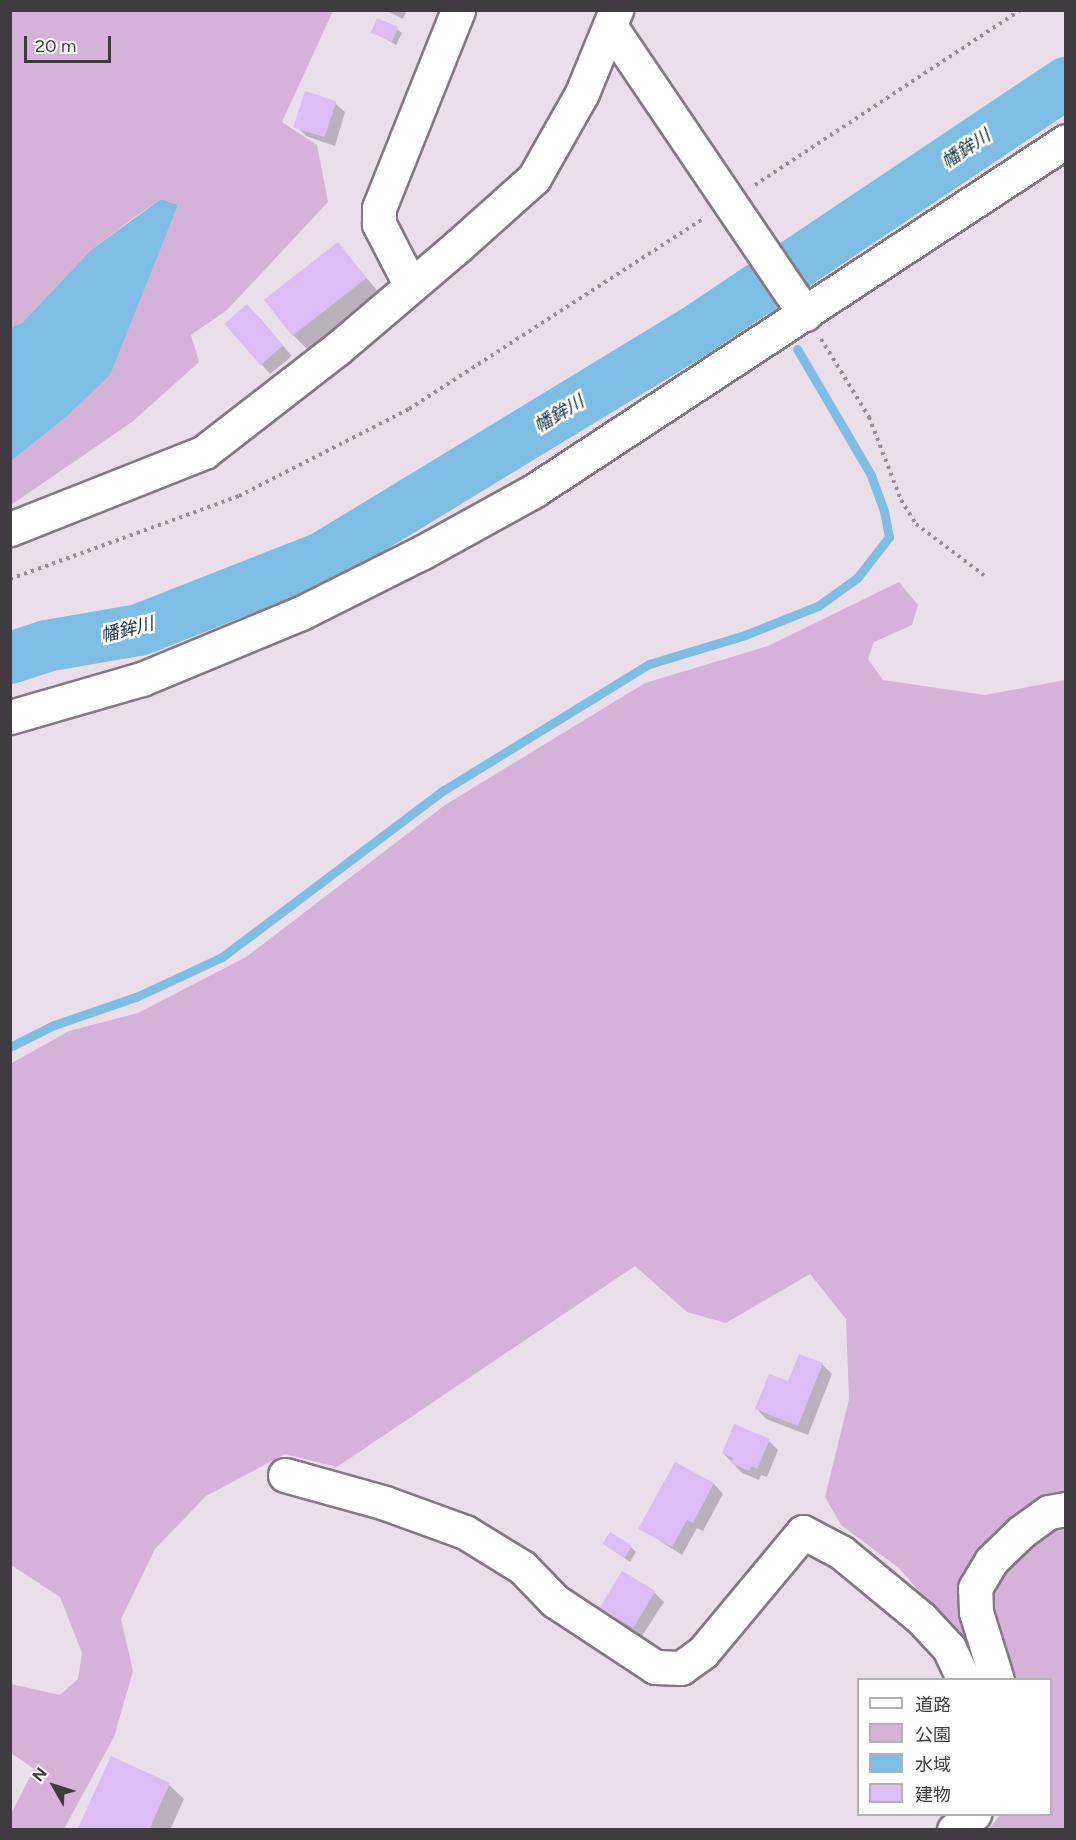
<!DOCTYPE html>
<meta charset="utf-8">
<style>
body{margin:0}
#map{position:relative;width:1076px;height:1840px;overflow:hidden;background:#eadeeb;font-family:Figtree,"Noto Sans JP",sans-serif}
div>[style]{position:absolute}
.green>*{inset:0;background:#d5b3d9}
.water>*{inset:0;background:#7fbee4}
.shadow>*{inset:0;background:#0003}
.stream>*{height:9px;margin:-4.5px;padding:0 4.5px;transform-origin:4.5px;border-radius:4.5px;background:#7fbee4}
.river>*{height:52px;margin:-26px;padding:0 26px;transform-origin:26px;border-radius:26px;background:#7fbee4}
.building>*{inset:0;background:#dbbdf6;transform-origin:0 0}
.path>*{height:4px;margin-top:-2px;transform-origin:0;background:repeating-linear-gradient(90deg,#978e97 0 3px,transparent 0 7.5px)}
.roads{filter:drop-shadow(2px 0 #837884) drop-shadow(-2px 0 #837884) drop-shadow(0 2px #837884) drop-shadow(0 -2px #837884)}
.minor>*{height:33px;margin:-16.5px;padding:0 16.5px;transform-origin:16.5px;border-radius:16.5px;background:#fff}
span{translate:-50% -50%;white-space:nowrap;text-align:center;line-height:1.15;-webkit-text-stroke:5px #fff;paint-order:stroke}
.water-label{font-size:18px;color:#112e3e;font-style:italic}
.frame{position:absolute;inset:0;border:12px solid #403b40;pointer-events:none}
.legend{position:absolute;left:857px;top:1678px;width:195px;height:138px;box-sizing:border-box;background:#fff;border:2px solid #b3b1b3;margin:0;padding:8px 10px;list-style:none;font-size:18px;color:#403b40}
.legend li{display:flex;align-items:center;gap:12px;height:30px}
.legend b{width:30px;border:2px solid #b3b1b3}
.north{position:absolute;left:24px;top:1756px;width:60px;height:60px;-webkit-text-stroke:4px #fff;paint-order:stroke;rotate:309deg;font-size:16px;font-weight:700;line-height:24px;text-align:center;color:#403b40}
.north::after{content:'';display:block;margin:auto;width:21px;height:27px;background:#403b40;clip-path:polygon(50% 0,100% 100%,50% 72%,0 100%)}
.scale{position:absolute;left:24px;top:36px;width:87px;height:27px;box-sizing:border-box;border:3px solid #403b40;border-top:0;padding-left:8px;font-size:18px;line-height:21px;white-space:nowrap;color:#403b40;-webkit-text-stroke:4px #fff;paint-order:stroke}
</style>
<div id="map">
<div class="green">
<i style="clip-path:polygon(11px 11px,333px 11px,282px 122px,317px 145px,328px 202px,227px 310px,191px 335px,199px 362px,132px 422px,11px 505px,11px 461px,65px 418px,133px 314px,178px 205px,161px 199px,132px 219px,91px 250px,22px 323px,11px 327px)"></i>
<i style="clip-path:polygon(899px 582px,918px 605px,912px 625px,874px 642px,868px 659px,883px 680px,985px 695px,1065px 680px,1065px 1829px,989px 1829px,1000px 1815px,1050px 1814px,1050px 1680px,980px 1679px,943px 1619px,899px 1568px,841px 1525px,825px 1497px,849px 1399px,846px 1319px,810px 1274px,726px 1323px,687px 1312px,635px 1266px,337px 1467px,285px 1454px,206px 1496px,155px 1549px,121px 1619px,133px 1671px,114px 1737px,64px 1829px,11px 1829px,11px 1814px,34px 1769px,11px 1753px,11px 1684px,60px 1695px,78px 1679px,82px 1653px,60px 1597px,11px 1565px,10px 1064px,69px 1031px,138px 1013px,246px 957px,445px 805px,645px 683px,768px 646px)"></i>
</div>
<div class="water">
<i style="clip-path:polygon(161px 199px,178px 205px,110px 375px,65px 418px,11px 461px,11px 327px,22px 323px,91px 250px)"></i>
</div>
<div class="shadow">
<i style="clip-path:polygon(385px 10px,407px 10px,403px 19px)"></i>
<i style="clip-path:polygon(397px 29px,402px 33px,396px 45px,372px 31px)"></i>
<i style="clip-path:polygon(335px 103px,345px 112px,335px 146px,306px 136px,296px 126px)"></i>
<i style="clip-path:polygon(338px 244px,380px 294px,308px 350px,293px 335px)"></i>
<i style="clip-path:polygon(257px 315px,292px 356px,270px 374px,226px 324px)"></i>
<i style="clip-path:polygon(822px 1364px,832px 1374px,808px 1435px,766px 1419px,757px 1409px)"></i>
<i style="clip-path:polygon(769px 1441px,778px 1450px,767px 1477px,761px 1475px,759px 1480px,742px 1473px,723px 1453px)"></i>
<i style="clip-path:polygon(675px 1464px,714px 1484px,723px 1494px,703px 1531px,697px 1528px,682px 1555px,640px 1528px)"></i>
<i style="clip-path:polygon(604px 1544px,631px 1547px,636px 1552px,630px 1562px)"></i>
<i style="clip-path:polygon(654px 1592px,664px 1602px,642px 1636px,602px 1608px)"></i>
<i style="clip-path:polygon(169px 1785px,184px 1799px,170px 1830px,78px 1830px)"></i>
</div>
<div class="stream">
<i style="left:758px;top:289px;width:32px;rotate:56deg"></i>
<i style="left:10px;top:1047px;width:49px;rotate:-26.6deg"></i>
<i style="left:54px;top:1025px;width:87px;rotate:-18.9deg"></i>
<i style="left:136px;top:997px;width:95px;rotate:-24.9deg"></i>
<i style="left:222px;top:957px;width:278px;rotate:-37deg"></i>
<i style="left:444px;top:790px;width:241px;rotate:-31.6deg"></i>
<i style="left:649px;top:664px;width:100px;rotate:-16.8deg"></i>
<i style="left:745px;top:635px;width:79px;rotate:-21.7deg"></i>
<i style="left:818px;top:606px;width:48px;rotate:-35.7deg"></i>
<i style="left:857px;top:578px;width:52px;rotate:-52deg"></i>
<i style="left:889px;top:537px;width:26px;rotate:-101deg"></i>
<i style="left:884px;top:511px;width:38px;rotate:-110deg"></i>
<i style="left:871px;top:475px;width:146px;rotate:-120.4deg"></i>
</div>
<div class="river">
<i style="left:10px;top:658px;width:38px;rotate:-18deg"></i>
<i style="left:46px;top:646px;width:94px;rotate:-9.8deg"></i>
<i style="left:139px;top:630px;width:199px;rotate:-21.5deg"></i>
<i style="left:324px;top:557px;width:433px;rotate:-31.3deg"></i>
<i style="left:694px;top:332px;width:448px;rotate:-33.8deg"></i>
</div>
<div class="building">
<i style="left:377px;top:18px;width:23px;height:16px;rotate:23deg"></i>
<i style="left:305px;top:91px;width:33px;height:38px;rotate:18deg"></i>
<i style="left:338px;top:242px;width:46px;height:94px;rotate:52deg"></i>
<i style="left:247px;top:304px;width:55px;height:30px;rotate:49deg"></i>
<i style="clip-path:polygon(799px 1354px,823px 1363px,798px 1426px,755px 1409px,769px 1374px,788px 1381px)"></i>
<i style="clip-path:polygon(734px 1424px,770px 1439px,757px 1469px,751px 1466px,749px 1471px,731px 1463px,733px 1458px,722px 1453px)"></i>
<i style="clip-path:polygon(675px 1462px,714px 1483px,693px 1523px,687px 1520px,672px 1547px,638px 1529px)"></i>
<i style="left:610px;top:1532px;width:26px;height:14px;rotate:32deg"></i>
<i style="left:622px;top:1571px;width:39px;height:43px;rotate:31deg"></i>
<i style="clip-path:polygon(111px 1756px,170px 1783px,149px 1830px,77px 1830px)"></i>
</div>
<div class="path">
<i style="left:755px;top:185px;width:318px;rotate:-33.4deg"></i>
<i style="left:821px;top:339px;width:92px;rotate:58.4deg"></i>
<i style="left:869px;top:417px;width:89px;rotate:68.9deg"></i>
<i style="left:901px;top:500px;width:28px;rotate:58deg"></i>
<i style="left:916px;top:524px;width:86px;rotate:37deg"></i>
<i style="left:10px;top:579px;width:244px;rotate:-19.9deg"></i>
<i style="left:239px;top:496px;width:191px;rotate:-27.1deg"></i>
<i style="left:409px;top:409px;width:351px;rotate:-32.9deg"></i>
</div>
<div class="roads">
<div class="minor">
<i style="left:610px;top:26px;width:348px;rotate:55.9deg"></i>
<i style="left:410px;top:284px;width:68px;rotate:-117.3deg"></i>
<i style="left:379px;top:224px;width:16px;rotate:-90deg"></i>
<i style="left:379px;top:208px;width:213px;rotate:-68.2deg"></i>
<i style="left:10px;top:529px;width:209px;rotate:-21.6deg"></i>
<i style="left:204px;top:452px;width:168px;rotate:-37.8deg"></i>
<i style="left:337px;top:349px;width:159px;rotate:-40.4deg"></i>
<i style="left:458px;top:246px;width:102px;rotate:-41.8deg"></i>
<i style="left:534px;top:178px;width:98px;rotate:-60.5deg"></i>
<i style="left:582px;top:93px;width:90px;rotate:-67.7deg"></i>
<i style="left:10px;top:717px;width:137px;rotate:-16.1deg"></i>
<i style="left:142px;top:679px;width:172px;rotate:-22.5deg"></i>
<i style="left:301px;top:613px;width:134px;rotate:-26.6deg"></i>
<i style="left:421px;top:553px;width:130px;rotate:-28.9deg"></i>
<i style="left:535px;top:490px;width:635px;rotate:-33.31deg"></i>
<i style="left:285px;top:1475px;width:104px;rotate:15.6deg"></i>
<i style="left:385px;top:1503px;width:85px;rotate:19.9deg"></i>
<i style="left:465px;top:1532px;width:67px;rotate:31.6deg"></i>
<i style="left:522px;top:1567px;width:47px;rotate:45.9deg"></i>
<i style="left:555px;top:1601px;width:120px;rotate:33.4deg"></i>
<i style="left:655px;top:1667px;width:26px;rotate:2deg"></i>
<i style="left:681px;top:1668px;width:27px;rotate:-36deg"></i>
<i style="left:703px;top:1652px;width:156px;rotate:-50.2deg"></i>
<i style="left:803px;top:1532px;width:43px;rotate:27.8deg"></i>
<i style="left:841px;top:1552px;width:104px;rotate:39.5deg"></i>
<i style="left:921px;top:1618px;width:41px;rotate:47deg"></i>
<i style="left:949px;top:1648px;width:35px;rotate:65deg"></i>
<i style="left:997px;top:1680px;width:71px;rotate:-107.2deg"></i>
<i style="left:976px;top:1612px;width:24px;rotate:-92deg"></i>
<i style="left:975px;top:1588px;width:31px;rotate:-59deg"></i>
<i style="left:991px;top:1561px;width:42px;rotate:-44deg"></i>
<i style="left:1021px;top:1532px;width:34px;rotate:-36deg"></i>
<i style="left:1049px;top:1512px;width:17px;rotate:-10deg"></i>
<i style="left:954px;top:1830px;width:26px;rotate:-39deg"></i>
</div>
</div>
<div class="water-label">
<span style="left:966px;top:149px;rotate:-34deg">幡鉾川</span>
<span style="left:559px;top:414px;rotate:-31deg">幡鉾川</span>
<span style="left:127px;top:630px;rotate:-14deg">幡鉾川</span>
</div>
<div class="frame"></div>
<ul class="legend">
<li><b style="height:8px;background:#fff"></b>道路</li>
<li><b style="height:16px;background:#d5b3d9"></b>公園</li>
<li><b style="height:16px;background:#7fbee4"></b>水域</li>
<li><b style="height:16px;background:#dbbdf6"></b>建物</li>
</ul>
<div class="north">N</div>
<div class="scale">20 m</div>
</div>
